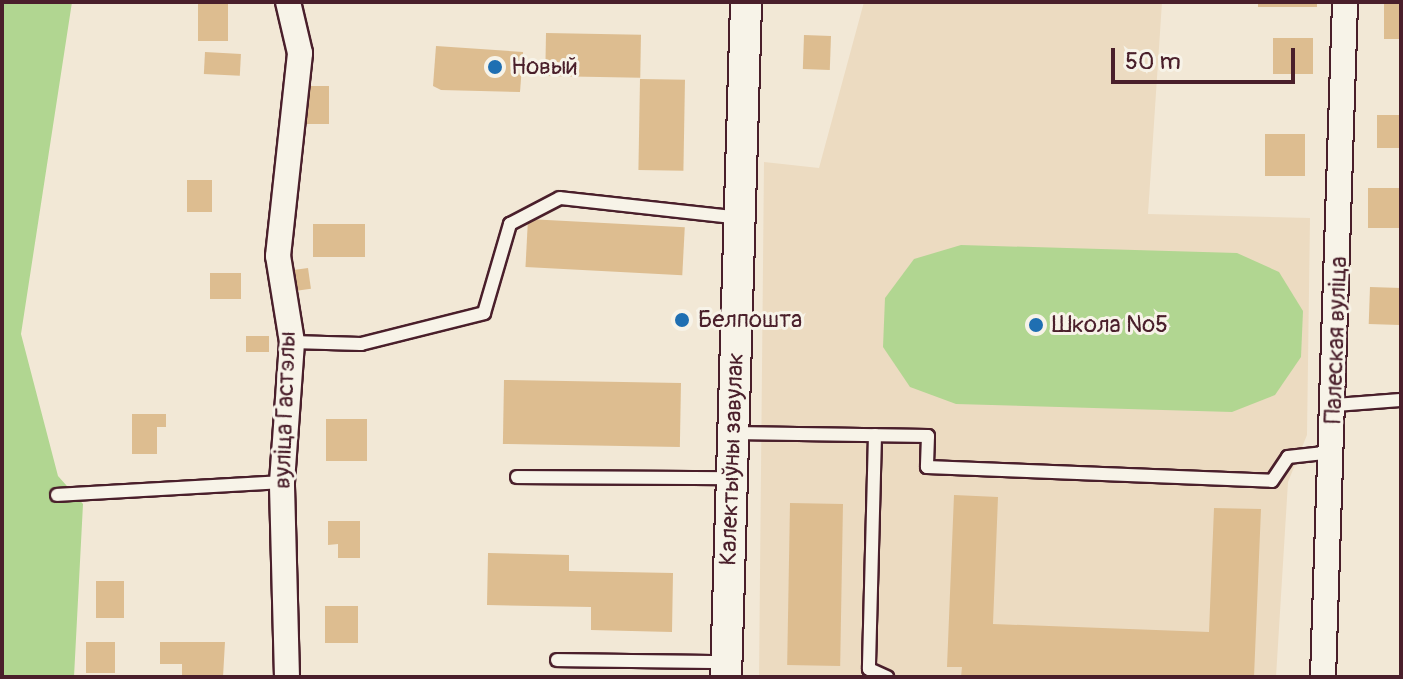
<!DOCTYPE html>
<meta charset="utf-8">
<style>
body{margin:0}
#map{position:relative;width:1403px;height:679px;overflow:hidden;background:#f2e8d6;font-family:Pangolin,sans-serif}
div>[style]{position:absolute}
.built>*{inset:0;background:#ecdbc1}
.green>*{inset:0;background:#b1d691}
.building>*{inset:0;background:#ddbd90;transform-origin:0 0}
.roads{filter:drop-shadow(2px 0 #4a1f2b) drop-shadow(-2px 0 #4a1f2b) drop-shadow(0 2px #4a1f2b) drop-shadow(0 -2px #4a1f2b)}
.service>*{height:12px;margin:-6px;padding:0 6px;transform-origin:6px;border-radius:6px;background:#f7f3e8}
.minor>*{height:24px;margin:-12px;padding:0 12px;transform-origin:12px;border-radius:12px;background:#f7f3e8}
.tertiary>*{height:30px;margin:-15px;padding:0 15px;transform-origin:15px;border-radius:15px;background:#f7f3e8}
.dots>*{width:22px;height:22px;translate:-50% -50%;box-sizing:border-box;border:4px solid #f7f3e8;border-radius:50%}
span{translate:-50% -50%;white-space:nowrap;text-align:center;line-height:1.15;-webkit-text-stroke:6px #f7f3e8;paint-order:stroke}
.poi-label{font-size:24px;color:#4a1f2b}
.left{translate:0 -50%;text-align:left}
.street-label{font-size:24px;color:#4a1f2b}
.frame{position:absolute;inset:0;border:4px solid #4a1f2b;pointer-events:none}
.scale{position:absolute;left:1111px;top:48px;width:184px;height:36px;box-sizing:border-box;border:4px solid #4a1f2b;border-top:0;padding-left:10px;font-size:24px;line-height:28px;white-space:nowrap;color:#4a1f2b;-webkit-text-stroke:6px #f7f3e8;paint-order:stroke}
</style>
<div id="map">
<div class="built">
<i style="clip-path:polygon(864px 2px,1162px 2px,1148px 214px,1310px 218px,1307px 435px,1288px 482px,1276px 677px,759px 677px,764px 162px,819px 168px)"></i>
</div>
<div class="green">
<i style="clip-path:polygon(2px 2px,72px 2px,21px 334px,58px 476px,83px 504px,74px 677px,2px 677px)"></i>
<i style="clip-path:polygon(961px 245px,1237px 253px,1279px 272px,1303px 311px,1301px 357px,1275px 395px,1232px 412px,956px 404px,910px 387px,883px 347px,885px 298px,914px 259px)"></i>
</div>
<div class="building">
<i style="left:198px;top:2px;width:30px;height:39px"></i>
<i style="left:1258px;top:2px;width:59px;height:5px"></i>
<i style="left:1384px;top:2px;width:17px;height:37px"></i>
<i style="left:546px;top:33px;width:95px;height:43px;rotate:1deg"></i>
<i style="left:804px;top:35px;width:27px;height:34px;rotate:2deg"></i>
<i style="left:1273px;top:38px;width:40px;height:36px"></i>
<i style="clip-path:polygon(436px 46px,523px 52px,520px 92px,441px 90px,433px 86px)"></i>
<i style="left:205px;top:52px;width:36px;height:22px;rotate:3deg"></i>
<i style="left:640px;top:79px;width:45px;height:91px;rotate:1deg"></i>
<i style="left:305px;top:86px;width:24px;height:38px"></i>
<i style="left:1377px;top:115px;width:24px;height:33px"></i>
<i style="left:1265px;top:134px;width:40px;height:42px"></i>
<i style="left:187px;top:180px;width:25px;height:32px"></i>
<i style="left:1368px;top:188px;width:33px;height:40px"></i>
<i style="left:528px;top:219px;width:157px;height:48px;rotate:3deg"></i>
<i style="left:365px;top:224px;width:33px;height:52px;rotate:90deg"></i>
<i style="left:308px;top:268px;width:21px;height:18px;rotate:82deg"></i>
<i style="left:210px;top:273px;width:31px;height:26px"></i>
<i style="left:1370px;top:287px;width:31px;height:37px;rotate:2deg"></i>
<i style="left:246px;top:336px;width:23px;height:16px"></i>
<i style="left:504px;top:380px;width:177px;height:64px;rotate:1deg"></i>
<i style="clip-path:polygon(132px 414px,166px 414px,166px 427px,157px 427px,157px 454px,132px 454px)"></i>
<i style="left:367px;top:419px;width:42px;height:41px;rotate:90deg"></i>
<i style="clip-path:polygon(954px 495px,998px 497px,993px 624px,1209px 632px,1214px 508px,1261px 509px,1254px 677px,961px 677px,962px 667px,947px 667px)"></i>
<i style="left:790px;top:503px;width:53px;height:162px;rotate:1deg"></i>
<i style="clip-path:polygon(328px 521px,360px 521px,360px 558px,338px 558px,338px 544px,328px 545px)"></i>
<i style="clip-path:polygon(488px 553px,569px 555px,569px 571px,673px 573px,672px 632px,591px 630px,591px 607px,487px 605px)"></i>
<i style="left:96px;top:581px;width:28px;height:37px"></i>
<i style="left:325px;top:606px;width:33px;height:37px"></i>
<i style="left:86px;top:642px;width:29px;height:31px"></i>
<i style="clip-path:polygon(160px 642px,225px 642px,223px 677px,182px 677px,182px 664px,160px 664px)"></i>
</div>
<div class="roads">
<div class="service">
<i style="left:292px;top:342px;width:69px;rotate:1.7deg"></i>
<i style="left:361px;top:344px;width:127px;rotate:-14.1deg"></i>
<i style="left:484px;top:313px;width:93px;rotate:-73.7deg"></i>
<i style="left:510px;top:224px;width:56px;rotate:-27.5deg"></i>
<i style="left:560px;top:198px;width:181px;rotate:6.3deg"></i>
<i style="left:1335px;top:405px;width:66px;rotate:-4.3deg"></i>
<i style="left:733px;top:433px;width:195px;rotate:0.9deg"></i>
<i style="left:928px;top:436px;width:31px;rotate:92deg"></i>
<i style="left:927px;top:467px;width:345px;rotate:2.3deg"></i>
<i style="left:1272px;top:481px;width:29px;rotate:-56deg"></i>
<i style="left:1288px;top:457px;width:45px;rotate:-6.3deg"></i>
<i style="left:875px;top:435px;width:234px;rotate:91.5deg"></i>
<i style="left:869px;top:669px;width:20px;rotate:24deg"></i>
<i style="left:517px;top:477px;width:215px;rotate:0.3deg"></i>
<i style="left:57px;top:495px;width:225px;rotate:-3.3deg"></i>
<i style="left:557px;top:660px;width:169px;rotate:0.7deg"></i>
</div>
<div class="minor">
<i style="left:287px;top:677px;width:195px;rotate:-91.5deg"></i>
<i style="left:282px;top:482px;width:140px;rotate:-85.9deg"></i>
<i style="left:292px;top:342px;width:87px;rotate:-99.2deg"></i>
<i style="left:278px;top:256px;width:204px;rotate:-83.8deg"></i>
<i style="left:300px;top:53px;width:52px;rotate:-103.2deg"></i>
<i style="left:1323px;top:677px;width:675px;rotate:-88.13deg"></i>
</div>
<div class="tertiary">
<i style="left:726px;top:677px;width:675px;rotate:-88.3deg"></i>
</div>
</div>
<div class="dots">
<i style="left:495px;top:67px;background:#1f6fb2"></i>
<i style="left:682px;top:320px;background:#1f6fb2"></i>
<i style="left:1036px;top:325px;background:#1f6fb2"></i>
</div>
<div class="poi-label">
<span class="left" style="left:511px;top:67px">Новый</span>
<span class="left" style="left:698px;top:320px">Белпошта</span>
<span class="left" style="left:1052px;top:325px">Школа №5</span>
</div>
<div class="street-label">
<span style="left:1336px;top:340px;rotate:-88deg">Палеская вуліца</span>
<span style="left:285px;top:410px;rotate:-88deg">вуліца Гастэлы</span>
<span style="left:732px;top:459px;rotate:-88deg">Калектыўны завулак</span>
</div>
<div class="frame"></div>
<div class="scale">50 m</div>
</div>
